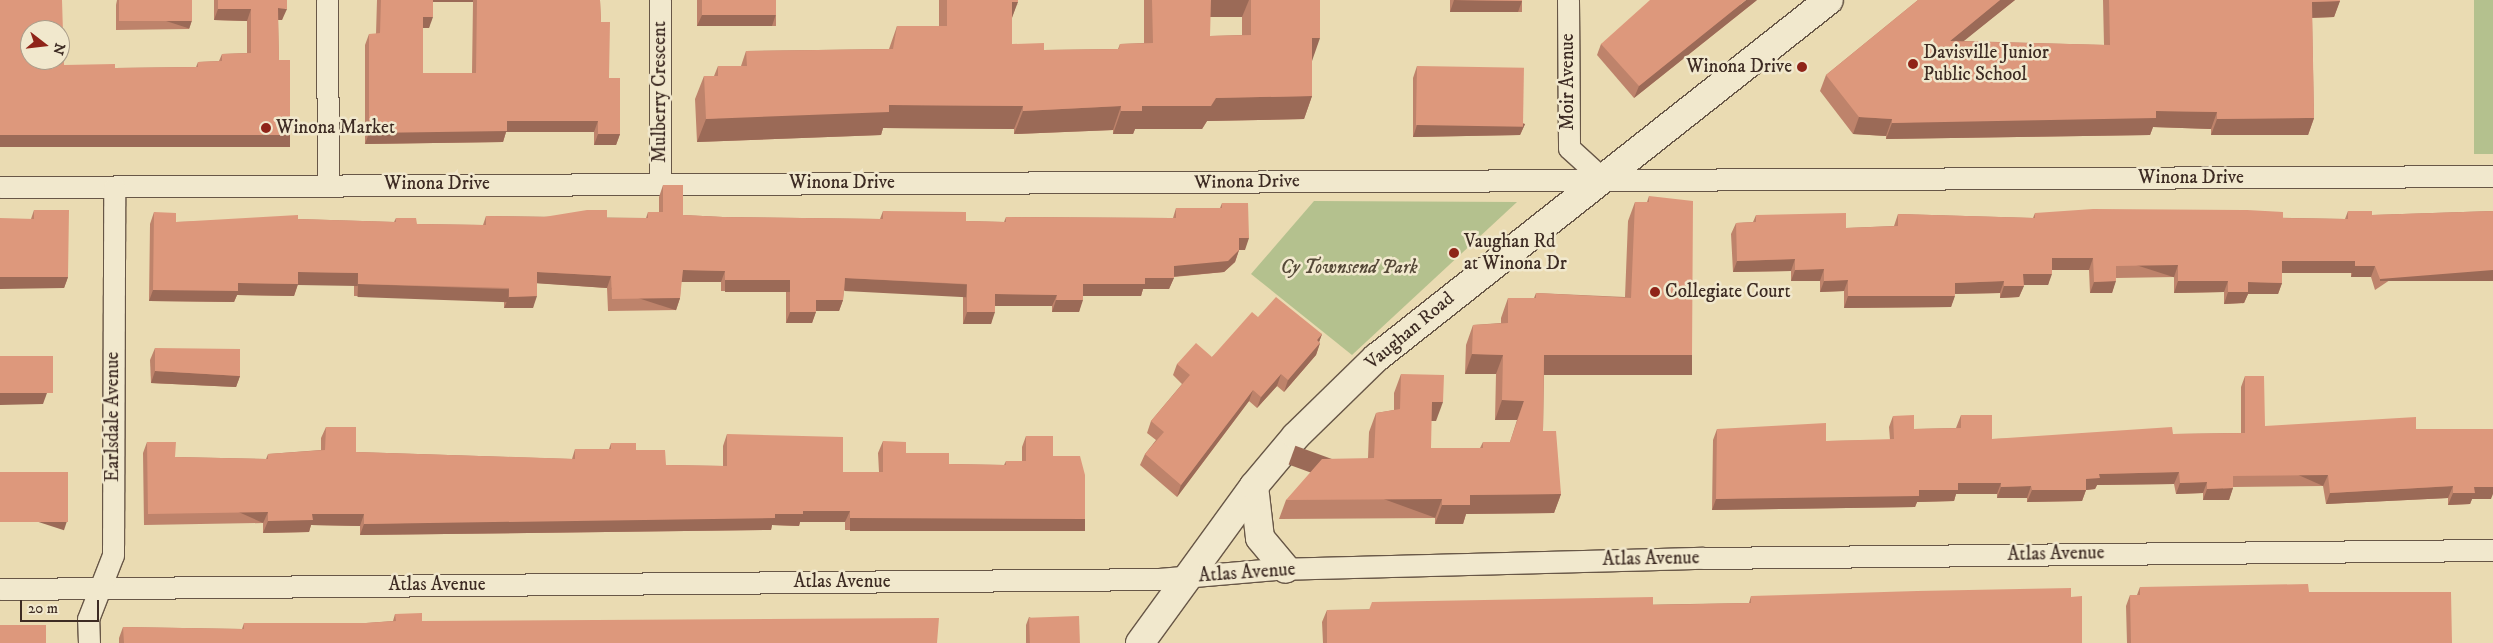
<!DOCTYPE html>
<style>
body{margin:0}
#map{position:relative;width:2493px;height:643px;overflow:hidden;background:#eadbb2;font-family:"IM FELL DW Pica",serif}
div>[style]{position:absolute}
.green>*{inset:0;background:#b4c18e;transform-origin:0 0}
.roads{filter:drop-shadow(1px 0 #685747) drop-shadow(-1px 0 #685747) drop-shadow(0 1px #685747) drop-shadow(0 -1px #685747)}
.street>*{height:21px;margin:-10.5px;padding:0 10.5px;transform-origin:10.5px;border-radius:10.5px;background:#f1e8cd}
.secondary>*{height:28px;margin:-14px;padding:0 14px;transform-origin:14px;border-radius:14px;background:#f1e8cd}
.wall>*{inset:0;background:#be836b;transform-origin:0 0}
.shaded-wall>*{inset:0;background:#9b6a57;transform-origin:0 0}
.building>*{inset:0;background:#dd987c;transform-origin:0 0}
.dots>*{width:14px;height:14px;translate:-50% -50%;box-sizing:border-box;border:2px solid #f1e8cd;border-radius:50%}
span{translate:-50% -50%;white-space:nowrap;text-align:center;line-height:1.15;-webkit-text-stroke:5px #f1e8cd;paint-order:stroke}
.poi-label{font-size:19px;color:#3d2b23}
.left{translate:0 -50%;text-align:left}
.right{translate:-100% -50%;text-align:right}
.street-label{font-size:19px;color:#3d2b23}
.park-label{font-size:19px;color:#554938;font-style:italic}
.north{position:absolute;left:20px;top:20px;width:50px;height:50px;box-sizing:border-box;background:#f1e8cd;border:1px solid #a99c89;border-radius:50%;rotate:106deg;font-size:14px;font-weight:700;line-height:20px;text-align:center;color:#3d2b23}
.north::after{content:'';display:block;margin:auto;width:18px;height:22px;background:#8f2418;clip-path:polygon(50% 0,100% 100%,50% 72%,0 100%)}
.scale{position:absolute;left:20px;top:600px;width:79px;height:22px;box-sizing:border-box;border:2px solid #3d2b23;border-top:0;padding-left:6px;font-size:15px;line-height:18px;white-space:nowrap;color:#3d2b23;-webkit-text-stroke:4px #f1e8cd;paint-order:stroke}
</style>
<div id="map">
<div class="green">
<i style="left:2474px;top:0;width:19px;height:154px"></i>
<i style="clip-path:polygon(1314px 201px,1517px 202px,1352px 355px,1251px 274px)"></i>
</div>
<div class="roads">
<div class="street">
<i style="left:327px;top:0;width:185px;rotate:89.7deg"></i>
<i style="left:1568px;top:0;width:148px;rotate:89.6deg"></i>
<i style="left:1569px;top:148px;width:46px;rotate:42.4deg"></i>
<i style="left:660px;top:183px;width:183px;rotate:-90deg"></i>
<i style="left:0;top:187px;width:2493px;rotate:-0.25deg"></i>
<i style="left:0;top:589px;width:1159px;rotate:-0.49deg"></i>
<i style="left:1159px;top:579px;width:117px;rotate:-4.9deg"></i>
<i style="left:1276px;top:569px;width:427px;rotate:-1.5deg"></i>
<i style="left:1703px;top:558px;width:790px;rotate:-0.58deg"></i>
<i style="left:89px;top:643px;width:24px;rotate:-92deg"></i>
<i style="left:88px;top:619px;width:69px;rotate:-68.7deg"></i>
<i style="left:113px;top:555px;width:368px;rotate:-89.8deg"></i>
</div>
<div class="secondary">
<i style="left:1254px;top:486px;width:52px;rotate:83.4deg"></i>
<i style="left:1260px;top:538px;width:40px;rotate:50deg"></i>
<i style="left:1140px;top:643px;width:194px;rotate:-54deg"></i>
<i style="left:1254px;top:486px;width:65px;rotate:-50deg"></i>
<i style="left:1296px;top:436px;width:112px;rotate:-44.3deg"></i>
<i style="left:1376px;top:358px;width:577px;rotate:-38.32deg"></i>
</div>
</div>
<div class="wall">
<i style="clip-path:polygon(0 0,64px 65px,115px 68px,196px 67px,198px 62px,219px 61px,222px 54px,247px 53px,247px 21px,214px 20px,214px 0,287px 0,282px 20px,278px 20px,279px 60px,286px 146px,0 147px)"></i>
<i style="clip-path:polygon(117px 0,192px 0,192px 20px,189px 29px,116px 30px,116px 5px)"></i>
<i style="clip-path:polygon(evenodd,377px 0,600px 0,601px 22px,609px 78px,620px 134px,616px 145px,594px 145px,594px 132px,506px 132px,503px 142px,365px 144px,365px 45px,369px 34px,376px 34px,377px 0,433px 2px,473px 2px,472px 73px,423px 73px,423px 28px,429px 28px,433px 2px)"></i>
<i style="left:697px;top:0;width:79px;height:26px"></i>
<i style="clip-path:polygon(evenodd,939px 0,1018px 0,1012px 18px,1012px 44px,1044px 50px,1118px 49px,1120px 44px,1144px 43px,1144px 0,1320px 0,1312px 59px,1312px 96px,1304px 119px,1207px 121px,1202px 129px,1135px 129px,1133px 134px,1113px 134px,1113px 130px,1014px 134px,1014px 129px,883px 128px,881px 135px,697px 142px,695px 99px,704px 76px,714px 76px,718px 66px,741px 66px,746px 51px,889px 49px,897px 26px,939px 26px,939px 0,1210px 17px,1242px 17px,1242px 35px,1210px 36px,1210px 17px)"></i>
<i style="left:1450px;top:0;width:72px;height:12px"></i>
<i style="clip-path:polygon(1757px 0,1634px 98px,1597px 55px,1601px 44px)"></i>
<i style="clip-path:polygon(1918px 0,2015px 0,1963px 41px,2104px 45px,2103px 0,2340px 0,2334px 17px,2312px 18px,2314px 118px,2308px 135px,2211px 135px,2211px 129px,2153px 127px,2150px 135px,1886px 139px,1886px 136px,1853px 134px,1820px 91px,1826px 75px)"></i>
<i style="clip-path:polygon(1417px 66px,1525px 124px,1520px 135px,1413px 137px,1413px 78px)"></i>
<i style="clip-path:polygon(663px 185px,683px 215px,723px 217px,880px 219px,883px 211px,966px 221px,1004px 222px,1006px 217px,1173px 218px,1176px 208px,1220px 208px,1222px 203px,1245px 250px,1239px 250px,1235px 262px,1224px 272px,1174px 277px,1169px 289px,1143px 289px,1141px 296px,1083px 296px,1079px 312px,1052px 312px,1052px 306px,995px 306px,991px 324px,963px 324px,963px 296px,844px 290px,843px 300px,839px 311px,816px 311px,812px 323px,786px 323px,786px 291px,721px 291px,721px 282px,681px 282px,680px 298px,676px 310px,608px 311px,607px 288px,537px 283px,533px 308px,504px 308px,504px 299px,354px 296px,354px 285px,298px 284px,294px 296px,237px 295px,234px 302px,149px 301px,150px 224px,154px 212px,176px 222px,298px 219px,394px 222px,396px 218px,417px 224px,483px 225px,486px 216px,646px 218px,648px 212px,659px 212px,659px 197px)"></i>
<i style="clip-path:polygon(1649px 196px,1685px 375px,1544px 374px,1543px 431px,1561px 494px,1554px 513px,1466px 514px,1463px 524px,1435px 524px,1435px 518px,1279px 519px,1286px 500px,1368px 458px,1369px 432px,1376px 413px,1394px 410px,1394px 393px,1401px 374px,1436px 421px,1431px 421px,1431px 448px,1480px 448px,1483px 442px,1510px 442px,1517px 420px,1495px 420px,1496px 374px,1465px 374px,1466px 345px,1473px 325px,1501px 323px,1501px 318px,1508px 298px,1534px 298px,1536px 293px,1625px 297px,1628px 221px,1635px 202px,1647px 202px)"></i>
<i style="clip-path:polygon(34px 210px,68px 277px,64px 288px,31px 219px)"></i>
<i style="clip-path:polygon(2348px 211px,2372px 215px,2493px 211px,2375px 290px,2371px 277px,2351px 277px,2351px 272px,2282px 272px,2282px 283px,2278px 294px,2248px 294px,2244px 303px,2224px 304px,2224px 292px,2174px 293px,2174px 277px,2116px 278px,2112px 293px,2090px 293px,2089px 270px,2052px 270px,2048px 285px,2024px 285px,2019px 297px,2000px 298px,2000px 293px,1955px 294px,1951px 307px,1844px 308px,1844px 291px,1820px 292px,1820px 281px,1791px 281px,1791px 271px,1733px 272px,1731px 234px,1736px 223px,1753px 222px,1756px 215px,1846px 228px,1894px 226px,1898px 214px,2033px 218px,2035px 213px,2345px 219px)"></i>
<i style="clip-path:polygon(1258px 317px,1322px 334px,1319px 342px,1320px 343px,1316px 355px,1284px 392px,1277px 386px,1257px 408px,1249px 401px,1177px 497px,1140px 465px,1145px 454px,1156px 440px,1147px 433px,1151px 421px,1182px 384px,1173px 375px,1177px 364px,1212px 357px)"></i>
<i style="clip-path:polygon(155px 348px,240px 376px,236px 387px,151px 383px,150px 360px)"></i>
<i style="clip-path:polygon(2245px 376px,2265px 426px,2416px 429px,2491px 499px,2472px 499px,2470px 504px,2448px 505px,2448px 498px,2326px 504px,2323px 486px,2233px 487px,2229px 500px,2203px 500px,2203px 493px,2176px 494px,2174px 484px,2097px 485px,2095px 489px,2086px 490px,2082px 501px,2027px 502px,2027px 498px,1997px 498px,1997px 494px,1956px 494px,1954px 501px,1917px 502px,1915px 507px,1712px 510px,1713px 440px,1717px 429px,1826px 441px,1890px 440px,1889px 427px,1893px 416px,1914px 429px,1956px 428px,1961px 415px,1992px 439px,2173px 434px,2241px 433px,2241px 387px)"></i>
<i style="clip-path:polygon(326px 427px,356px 452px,572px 459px,575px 449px,609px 449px,611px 443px,636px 450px,666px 465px,723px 466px,723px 446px,727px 434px,843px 472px,879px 472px,878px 453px,883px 441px,906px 453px,949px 464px,1004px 465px,1006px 461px,1022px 461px,1022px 447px,1026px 436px,1053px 456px,1081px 531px,845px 530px,845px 522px,800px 522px,799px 526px,772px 525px,771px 530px,360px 535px,360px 526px,311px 525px,309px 532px,263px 533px,263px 523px,144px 525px,143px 453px,147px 442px,175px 457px,266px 459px,268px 454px,321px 450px,321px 438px)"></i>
<i style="clip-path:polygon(2140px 587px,2309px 592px,2452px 643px,2127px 643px,2126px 606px,2130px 595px,2137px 595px)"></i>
<i style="clip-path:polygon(1751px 596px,2071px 597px,2082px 643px,1323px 643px,1322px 622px,1327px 610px,1749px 603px)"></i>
<i style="clip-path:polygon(395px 614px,422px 621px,937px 643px,119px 643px,119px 638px,123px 627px,242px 629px,244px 623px,366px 623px,393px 621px)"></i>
<i style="clip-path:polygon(1029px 617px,1080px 643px,1026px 643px,1026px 625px)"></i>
</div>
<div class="shaded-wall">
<i style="left:430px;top:0;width:43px;height:2px"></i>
<i style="clip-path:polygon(1208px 0,1249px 0,1242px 17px,1202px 17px)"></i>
<i style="clip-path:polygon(1454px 0,1522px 1px,1518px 12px,1450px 12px)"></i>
<i style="clip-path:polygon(1746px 0,1757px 0,1634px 98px,1639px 86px)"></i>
<i style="clip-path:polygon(2000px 0,2015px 0,1944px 57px,1950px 41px)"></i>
<i style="clip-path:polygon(2340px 1px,2334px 17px,2306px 18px,2312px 2px)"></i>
<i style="clip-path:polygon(1012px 2px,1018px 2px,1009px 25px)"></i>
<i style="clip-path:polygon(278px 8px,287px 9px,282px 20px,274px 20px)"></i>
<i style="clip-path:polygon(218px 9px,251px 9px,247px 21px,214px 20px)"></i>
<i style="clip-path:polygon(776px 14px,772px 26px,697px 26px,702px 15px)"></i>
<i style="clip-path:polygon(423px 17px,433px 17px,429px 28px,419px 28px)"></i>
<i style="left:192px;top:20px;width:9px;height:73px;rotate:108deg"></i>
<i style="clip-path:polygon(1312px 38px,1320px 38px,1312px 61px)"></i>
<i style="clip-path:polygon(1312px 96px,1304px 119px,1207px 121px,1202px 129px,1135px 129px,1133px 134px,1113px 134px,1121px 111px,1142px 106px,1216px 98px)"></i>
<i style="clip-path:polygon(889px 105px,1023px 106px,1014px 129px,883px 128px,881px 135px,697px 142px,706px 119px)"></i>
<i style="clip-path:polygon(1121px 106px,1113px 130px,1014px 134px,1023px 111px)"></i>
<i style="clip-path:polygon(2156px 111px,2217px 112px,2211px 129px,2153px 127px,2150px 135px,1886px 139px,1892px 123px)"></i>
<i style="clip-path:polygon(1859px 117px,1892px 119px,1886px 136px,1853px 134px)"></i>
<i style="clip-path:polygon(2314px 118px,2308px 135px,2211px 135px,2217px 119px)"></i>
<i style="clip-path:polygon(507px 121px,598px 121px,594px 132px,506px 132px,503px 142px,365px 144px,369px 133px)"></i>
<i style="clip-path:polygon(1525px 124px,1520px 135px,1413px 137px,1417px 125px)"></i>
<i style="clip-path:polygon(598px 134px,620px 134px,616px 145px,594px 145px)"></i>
<i style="left:0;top:135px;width:290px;height:12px"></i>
<i style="clip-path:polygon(1239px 238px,1249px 238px,1245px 250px,1235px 250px)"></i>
<i style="clip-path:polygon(1239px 250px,1235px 262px,1224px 272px,1169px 277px,1174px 266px)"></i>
<i style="clip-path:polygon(2052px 258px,2093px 258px,2089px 270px,2048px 270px)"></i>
<i style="clip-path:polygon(1795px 259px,1791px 271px,1733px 272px,1737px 261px)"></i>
<i style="left:2282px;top:261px;width:73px;height:12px"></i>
<i style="left:2178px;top:265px;width:13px;height:62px;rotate:108deg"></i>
<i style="clip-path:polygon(2355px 266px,2375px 266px,2371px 277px,2351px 277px)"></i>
<i style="clip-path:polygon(1824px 269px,1820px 281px,1791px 281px,1795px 270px)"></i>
<i style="clip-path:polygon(683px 270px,725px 271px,721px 282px,678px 282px)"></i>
<i style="left:2493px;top:270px;width:11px;height:113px;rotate:90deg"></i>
<i style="left:298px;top:272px;width:60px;height:13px;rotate:1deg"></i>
<i style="clip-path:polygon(537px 272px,611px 276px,607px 288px,533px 283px)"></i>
<i style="clip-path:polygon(2023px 274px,2052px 274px,2048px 285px,2019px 285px)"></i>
<i style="clip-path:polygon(0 277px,68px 277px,64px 288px,0 289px)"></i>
<i style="left:845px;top:278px;width:122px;height:13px;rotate:3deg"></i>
<i style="clip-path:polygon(1145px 278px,1174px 278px,1169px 289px,1143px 289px,1141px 296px,1079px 296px,1083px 284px)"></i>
<i style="left:725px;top:280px;width:65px;height:12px"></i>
<i style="clip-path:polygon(1848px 280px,1844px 291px,1820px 292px,1824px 281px)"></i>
<i style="clip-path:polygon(2004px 281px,2000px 293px,1951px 294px,1955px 283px)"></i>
<i style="clip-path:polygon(2116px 281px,2112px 293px,2090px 293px,2094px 282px)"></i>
<i style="clip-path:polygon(2178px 281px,2228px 281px,2224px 292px,2174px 293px)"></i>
<i style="clip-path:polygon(2248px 282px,2282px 283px,2278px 294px,2248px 294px,2244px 303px,2224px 304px,2228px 292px)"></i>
<i style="clip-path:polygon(238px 283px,298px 284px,294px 296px,237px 295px,234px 302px,149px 301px,153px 290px)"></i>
<i style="left:358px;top:284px;width:151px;height:13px;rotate:2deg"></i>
<i style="clip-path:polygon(2004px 286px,2024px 286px,2019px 297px,2000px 298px)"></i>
<i style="clip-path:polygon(995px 294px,1057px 295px,1052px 306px,991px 306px)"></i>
<i style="clip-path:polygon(537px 296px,533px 308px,504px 308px,509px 297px)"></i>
<i style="clip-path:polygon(1848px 296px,1955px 296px,1951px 307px,1844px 308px)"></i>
<i style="left:680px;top:298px;width:13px;height:68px;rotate:108deg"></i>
<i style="clip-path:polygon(816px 300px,843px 300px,839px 311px,812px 311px)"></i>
<i style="clip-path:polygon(1056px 300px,1083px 300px,1079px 312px,1052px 312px)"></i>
<i style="clip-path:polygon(790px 312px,816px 312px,812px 323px,786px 323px)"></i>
<i style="clip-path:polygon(967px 312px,995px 312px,991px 324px,963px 324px)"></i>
<i style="clip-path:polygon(1322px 334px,1318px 345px,1320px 343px,1316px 355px,1284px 392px,1288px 380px,1317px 340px)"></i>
<i style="clip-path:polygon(1472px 354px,1503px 355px,1496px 374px,1465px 374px)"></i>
<i style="left:1544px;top:355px;width:148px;height:20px"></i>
<i style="clip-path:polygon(155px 371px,240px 376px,236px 387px,151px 383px)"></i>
<i style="clip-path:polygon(1281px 374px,1277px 386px,1257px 408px,1261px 397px)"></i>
<i style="clip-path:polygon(1253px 390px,1249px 401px,1177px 497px,1181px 485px)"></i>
<i style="clip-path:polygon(0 393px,47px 393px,43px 404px,0 405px)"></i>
<i style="clip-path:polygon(1502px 400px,1524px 401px,1517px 420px,1495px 420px)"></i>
<i style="clip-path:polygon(1432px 402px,1443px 402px,1436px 421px,1425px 421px)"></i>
<i style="clip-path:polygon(2179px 472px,2174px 484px,2097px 485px,2095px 489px,2086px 490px,2082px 501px,2027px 502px,2032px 490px,2099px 474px)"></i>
<i style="left:2328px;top:475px;width:12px;height:95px;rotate:114deg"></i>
<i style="clip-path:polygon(2207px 482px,2203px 493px,2176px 494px,2180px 483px)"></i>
<i style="clip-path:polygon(1958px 483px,2001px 483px,1997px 494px,1956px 494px,1954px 501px,1917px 502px,1915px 507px,1712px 510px,1716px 499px,1919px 490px)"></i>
<i style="clip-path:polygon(2031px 486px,2027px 498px,1997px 498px,2001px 487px)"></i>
<i style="clip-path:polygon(2453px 486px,2448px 498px,2326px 504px,2330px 493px)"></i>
<i style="clip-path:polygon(2474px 487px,2493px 487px,2493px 494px,2491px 499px,2472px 499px,2470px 504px,2448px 505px,2453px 493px)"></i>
<i style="clip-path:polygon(2233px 488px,2229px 500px,2203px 500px,2207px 489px)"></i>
<i style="clip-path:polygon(1561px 494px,1554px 513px,1466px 514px,1463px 524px,1435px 524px,1442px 505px,1470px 495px)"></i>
<i style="left:1442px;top:499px;width:20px;height:156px;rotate:110deg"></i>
<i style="clip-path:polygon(803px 511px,850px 511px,845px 522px,800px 522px,799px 526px,772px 525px,771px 530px,360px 535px,364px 524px,775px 514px)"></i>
<i style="left:268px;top:512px;width:12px;height:120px;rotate:114deg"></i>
<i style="clip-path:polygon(312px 514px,364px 514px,360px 526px,311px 525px,309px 532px,263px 533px,268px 521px)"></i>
<i style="left:68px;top:518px;width:13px;height:68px;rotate:108deg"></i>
<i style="left:850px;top:518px;width:235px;height:13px"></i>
</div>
<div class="building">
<i style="clip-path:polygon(evenodd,0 0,62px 0,64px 65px,115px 64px,115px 68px,198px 67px,198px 62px,222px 61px,222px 54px,251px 53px,251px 9px,218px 9px,218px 0,287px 0,287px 9px,278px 8px,279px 60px,290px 60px,290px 135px,0 135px,0 0,30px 30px,60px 30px,60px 60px,30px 60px,30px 30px)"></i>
<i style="left:119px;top:0;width:73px;height:21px"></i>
<i style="clip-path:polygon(381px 0,433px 0,433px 17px,423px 17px,423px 73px,476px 73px,477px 0,600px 0,601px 22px,610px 22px,609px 78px,620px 78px,620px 134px,598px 134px,598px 121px,507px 121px,507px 131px,369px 133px,369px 34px,380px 33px)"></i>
<i style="left:702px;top:0;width:74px;height:15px"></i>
<i style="clip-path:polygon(947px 0,1018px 0,1018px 2px,1012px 2px,1012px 44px,1044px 43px,1044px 50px,1119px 49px,1120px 44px,1153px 43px,1152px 0,1211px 0,1210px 36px,1251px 35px,1251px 0,1320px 0,1320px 38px,1312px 38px,1312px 96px,1216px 98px,1211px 106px,1142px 106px,1142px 111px,1121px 111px,1121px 106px,1023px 111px,1023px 106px,889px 105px,889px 112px,706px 119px,704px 76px,718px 76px,718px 66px,747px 66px,746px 51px,893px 49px,897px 26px,947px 26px)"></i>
<i style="clip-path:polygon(1454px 0,1522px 0,1522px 1px)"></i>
<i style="clip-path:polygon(1650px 0,1746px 0,1639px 86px,1601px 44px)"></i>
<i style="clip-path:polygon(1918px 0,2000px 0,1950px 41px,2110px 45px,2109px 0,2340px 0,2340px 1px,2312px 2px,2314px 118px,2217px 119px,2217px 112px,2156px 111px,2156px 118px,1892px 123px,1892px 119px,1859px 117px,1826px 75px)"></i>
<i style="left:1417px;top:66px;width:107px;height:59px;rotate:1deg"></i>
<i style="clip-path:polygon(663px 185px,683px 185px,683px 215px,723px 217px,883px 219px,883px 211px,966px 212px,966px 221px,1006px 222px,1006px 217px,1176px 218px,1176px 208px,1222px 208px,1222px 203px,1248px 203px,1249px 238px,1239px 238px,1239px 250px,1228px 261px,1174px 266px,1174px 278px,1145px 278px,1145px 284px,1083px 284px,1083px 300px,1056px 300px,1057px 295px,995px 294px,995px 312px,967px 312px,967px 284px,845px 278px,843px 300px,816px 300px,816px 312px,790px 312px,790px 280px,725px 280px,725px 271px,683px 270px,680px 298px,612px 299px,611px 276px,537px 272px,537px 296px,509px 297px,509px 288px,358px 284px,358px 273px,298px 272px,298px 284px,238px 283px,238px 291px,153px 290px,154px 212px,176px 213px,176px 222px,298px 215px,298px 219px,396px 222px,396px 218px,416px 218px,417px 224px,486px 225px,486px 216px,544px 217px,587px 210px,607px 210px,607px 218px,648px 218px,648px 212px,663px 212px)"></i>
<i style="clip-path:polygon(1649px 196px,1693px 201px,1692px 355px,1544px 355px,1543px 431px,1556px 431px,1561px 494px,1470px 495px,1470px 505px,1442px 505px,1442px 499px,1286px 500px,1322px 459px,1374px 458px,1376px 413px,1400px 409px,1401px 374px,1444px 375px,1443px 402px,1432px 402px,1431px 448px,1483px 448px,1483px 442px,1510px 442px,1524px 401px,1502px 400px,1503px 355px,1472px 354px,1473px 325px,1508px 323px,1508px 298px,1536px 298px,1536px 293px,1631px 298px,1635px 202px,1649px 202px)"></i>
<i style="clip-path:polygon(2093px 209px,2247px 210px,2283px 212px,2283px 218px,2348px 219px,2348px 211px,2372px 211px,2372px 215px,2493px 211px,2493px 270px,2380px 279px,2375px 266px,2355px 266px,2355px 261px,2282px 261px,2282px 283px,2248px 282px,2248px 292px,2228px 292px,2228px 281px,2178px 281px,2178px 265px,2116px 266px,2116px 281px,2094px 282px,2093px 258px,2052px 258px,2052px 274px,2023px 274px,2024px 286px,2004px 286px,2004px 281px,1955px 283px,1955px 296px,1848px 296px,1848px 280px,1824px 281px,1824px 269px,1795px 270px,1795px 259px,1737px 261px,1736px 223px,1756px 222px,1756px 215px,1846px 213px,1846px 228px,1898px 226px,1898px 214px,2035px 218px,2035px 213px)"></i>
<i style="clip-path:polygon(34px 210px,69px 210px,68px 277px,0 277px,0 218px,34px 219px)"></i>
<i style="clip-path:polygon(1276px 297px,1322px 334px,1317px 340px,1320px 343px,1288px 380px,1281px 374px,1261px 397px,1253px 390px,1181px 485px,1145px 454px,1164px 432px,1151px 421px,1190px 375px,1177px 364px,1196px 343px,1212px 357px,1252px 312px,1258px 317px)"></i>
<i style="clip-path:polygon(155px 348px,240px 349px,240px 376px,155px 371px)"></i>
<i style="left:0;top:356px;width:53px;height:37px"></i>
<i style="clip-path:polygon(2245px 376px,2264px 376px,2265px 426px,2416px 417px,2416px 429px,2493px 429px,2493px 487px,2474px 487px,2475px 493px,2453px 493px,2453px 486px,2330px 493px,2328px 475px,2233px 476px,2233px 488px,2207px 489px,2207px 482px,2180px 483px,2179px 472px,2099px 474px,2100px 478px,2086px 479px,2086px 490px,2032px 490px,2031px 486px,2001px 487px,2001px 483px,1958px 483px,1958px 490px,1919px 490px,1919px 496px,1716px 499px,1717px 429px,1826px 423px,1826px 441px,1894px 439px,1893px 416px,1914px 415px,1914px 429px,1961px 428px,1961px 415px,1992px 415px,1992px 439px,2172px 427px,2173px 434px,2245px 433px)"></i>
<i style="clip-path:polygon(326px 427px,356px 427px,356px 452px,575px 459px,575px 449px,611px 449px,611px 443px,636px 443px,636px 450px,665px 450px,666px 465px,727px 466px,727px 434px,843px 437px,843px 472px,883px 472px,883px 441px,906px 442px,906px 453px,949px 453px,949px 464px,1006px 465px,1006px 461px,1026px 461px,1026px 436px,1053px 436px,1053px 456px,1080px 456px,1085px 475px,1085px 519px,850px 518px,850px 511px,803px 511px,803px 514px,775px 514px,775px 518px,364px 524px,364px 514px,312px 514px,313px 520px,268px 521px,268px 512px,148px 514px,147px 442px,176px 442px,175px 457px,268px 459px,268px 454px,325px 450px)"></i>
<i style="left:0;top:472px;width:68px;height:50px"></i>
<i style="clip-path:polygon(2308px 584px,2309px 592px,2451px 592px,2452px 643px,2131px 643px,2130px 595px,2140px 595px,2140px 587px)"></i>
<i style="clip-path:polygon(2071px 588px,2071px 597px,2082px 596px,2082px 643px,1327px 643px,1327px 610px,1369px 610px,1372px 602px,1653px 597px,1653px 605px,1751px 603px,1751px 596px,1917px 591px)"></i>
<i style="clip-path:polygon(422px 613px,422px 621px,939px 618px,937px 643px,124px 643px,123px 627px,244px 629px,244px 623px,366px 623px,396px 621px,395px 614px)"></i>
<i style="left:1079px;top:616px;width:27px;height:50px;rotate:88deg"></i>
<i style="left:46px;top:625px;width:18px;height:46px;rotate:90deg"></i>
</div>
<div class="dots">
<i style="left:1913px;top:64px;background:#8f2418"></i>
<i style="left:1802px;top:67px;background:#8f2418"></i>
<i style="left:266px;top:128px;background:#8f2418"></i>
<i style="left:1454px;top:253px;background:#8f2418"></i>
<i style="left:1655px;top:292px;background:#8f2418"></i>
</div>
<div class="poi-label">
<span class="left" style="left:1923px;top:64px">Davisville Junior<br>Public School</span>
<span class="right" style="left:1792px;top:67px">Winona Drive</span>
<span class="left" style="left:276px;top:128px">Winona Market</span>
<span class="left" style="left:1464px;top:253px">Vaughan Rd<br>at Winona Dr</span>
<span class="left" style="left:1665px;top:292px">Collegiate Court</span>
</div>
<div class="street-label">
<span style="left:1568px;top:82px;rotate:-90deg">Moir Avenue</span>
<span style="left:660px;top:92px;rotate:-90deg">Mulberry Crescent</span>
<span style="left:2191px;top:178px">Winona Drive</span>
<span style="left:1247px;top:182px;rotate:-1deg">Winona Drive</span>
<span style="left:842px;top:183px">Winona Drive</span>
<span style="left:437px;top:184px">Winona Drive</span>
<span style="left:1410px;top:331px;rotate:-40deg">Vaughan Road</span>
<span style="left:113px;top:417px;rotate:-90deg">Earlsdale Avenue</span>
<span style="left:2056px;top:554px;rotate:-1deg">Atlas Avenue</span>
<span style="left:1651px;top:559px;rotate:-1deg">Atlas Avenue</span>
<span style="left:1247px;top:573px;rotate:-4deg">Atlas Avenue</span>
<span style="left:842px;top:582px">Atlas Avenue</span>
<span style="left:437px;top:585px">Atlas Avenue</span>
</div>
<div class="park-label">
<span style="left:1349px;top:268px">Cy Townsend Park</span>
</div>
<div class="north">N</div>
<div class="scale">20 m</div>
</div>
